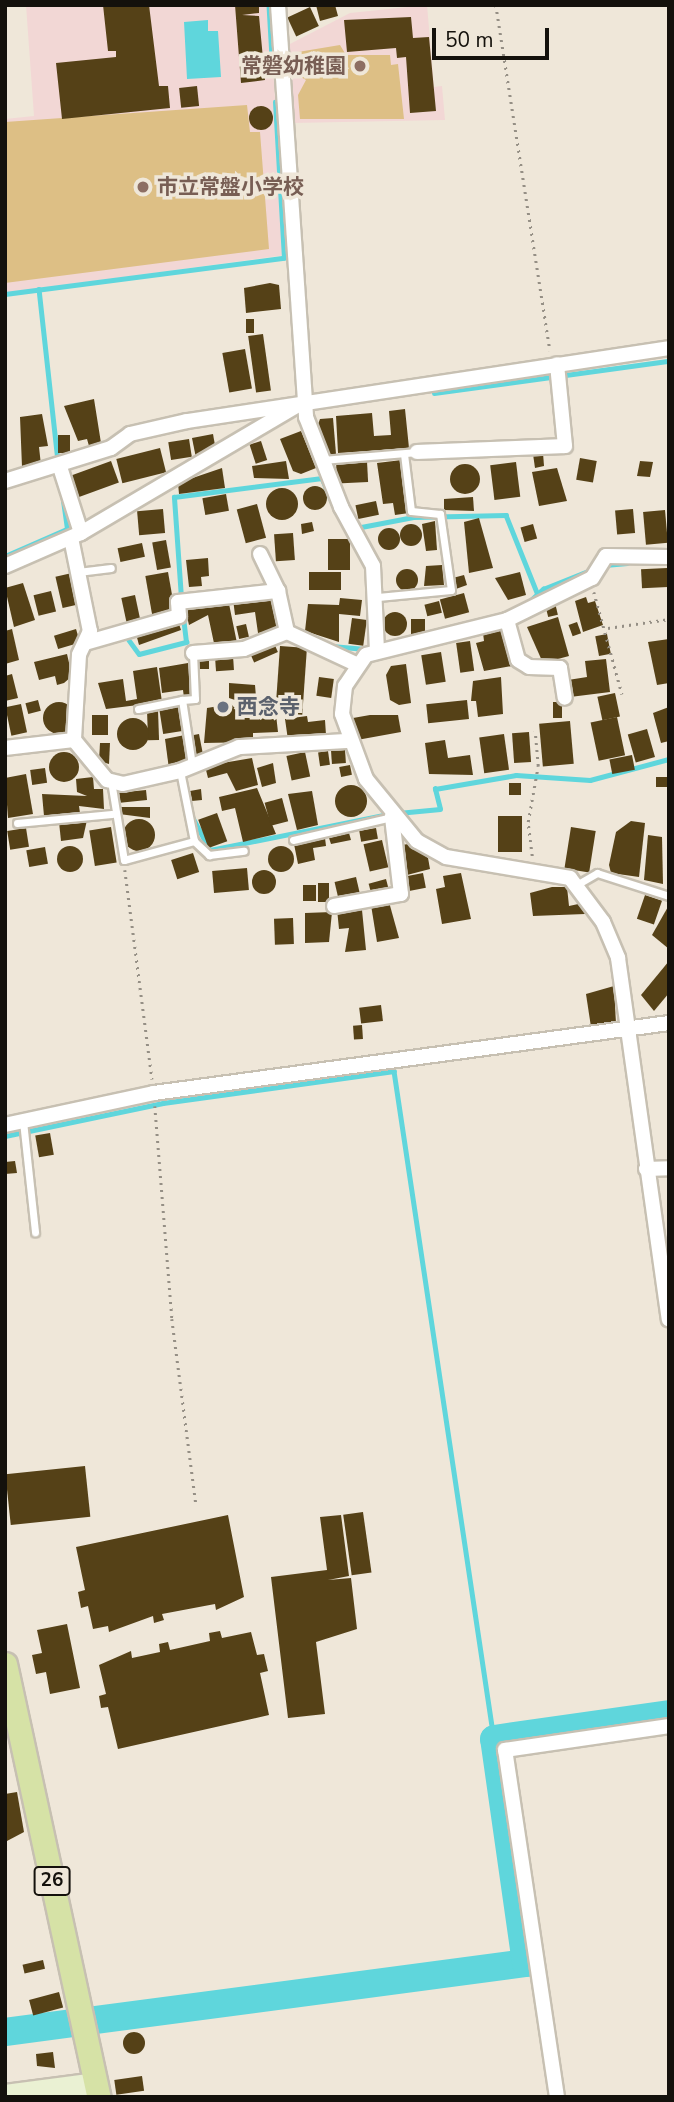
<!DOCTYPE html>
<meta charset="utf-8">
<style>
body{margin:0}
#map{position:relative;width:674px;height:2102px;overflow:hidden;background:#efe7d9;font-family:"Nunito Sans","Noto Sans JP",sans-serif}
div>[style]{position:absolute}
.education>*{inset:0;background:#f2d7d5}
.green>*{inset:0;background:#ddbf85}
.water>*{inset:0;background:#5fd6dc}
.stream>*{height:4.5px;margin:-2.25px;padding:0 2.25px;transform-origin:2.25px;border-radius:2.25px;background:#5fd6dc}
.river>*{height:28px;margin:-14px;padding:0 14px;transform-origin:14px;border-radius:14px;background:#5fd6dc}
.building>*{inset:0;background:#554117;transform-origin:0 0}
.round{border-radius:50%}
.path>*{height:2.5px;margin-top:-1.25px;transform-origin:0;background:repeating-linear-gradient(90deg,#958f85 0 2px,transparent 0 7px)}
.roads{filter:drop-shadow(2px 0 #c7c0b2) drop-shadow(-2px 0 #c7c0b2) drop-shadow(0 2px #c7c0b2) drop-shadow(0 -2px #c7c0b2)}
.lane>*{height:7px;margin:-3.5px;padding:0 3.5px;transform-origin:3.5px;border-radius:3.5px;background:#fff}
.street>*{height:14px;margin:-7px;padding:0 7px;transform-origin:7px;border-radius:7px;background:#fff}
.secondary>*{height:21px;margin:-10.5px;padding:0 10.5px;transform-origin:10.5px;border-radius:10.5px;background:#eaf1d3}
.primary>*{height:23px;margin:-11.5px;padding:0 11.5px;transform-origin:11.5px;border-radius:11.5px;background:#d6e2a6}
.dots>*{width:19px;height:19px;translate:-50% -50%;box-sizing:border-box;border:4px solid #efe7d9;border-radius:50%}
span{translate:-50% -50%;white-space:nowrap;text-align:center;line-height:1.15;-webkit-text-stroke:7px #efe7d9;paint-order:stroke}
.shield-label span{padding:2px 5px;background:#efe7d9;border:2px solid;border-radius:5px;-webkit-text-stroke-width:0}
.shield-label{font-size:19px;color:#14110c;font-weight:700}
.education-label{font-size:21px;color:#785e54;font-weight:700}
.right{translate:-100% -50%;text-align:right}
.left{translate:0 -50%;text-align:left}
.worship-label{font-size:21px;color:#5b616d;font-weight:700}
.frame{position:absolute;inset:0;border:7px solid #14110c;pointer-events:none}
.scale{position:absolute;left:432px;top:28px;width:117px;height:32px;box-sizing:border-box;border:4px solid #14110c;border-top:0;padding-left:9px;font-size:21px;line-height:24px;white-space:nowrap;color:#14110c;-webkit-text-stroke:5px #efe7d9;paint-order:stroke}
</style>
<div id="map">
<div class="education">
<i style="clip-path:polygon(26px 5px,269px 5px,285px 255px,5px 293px,5px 119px,34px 116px)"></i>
<i style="clip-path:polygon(427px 5px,434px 87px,442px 86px,445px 120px,292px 123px,288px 45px,350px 13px)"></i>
</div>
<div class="green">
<i style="clip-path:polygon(340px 45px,346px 55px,390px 55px,391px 65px,398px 64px,404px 119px,300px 119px,298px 95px,306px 80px,294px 73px,292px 53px)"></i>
<i style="clip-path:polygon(247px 105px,250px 132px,260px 132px,269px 249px,5px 283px,5px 122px)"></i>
</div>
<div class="water">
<i style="clip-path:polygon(208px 20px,208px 31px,218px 31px,221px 77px,187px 79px,184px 22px)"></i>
</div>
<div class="stream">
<i style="left:269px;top:5px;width:70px;rotate:86.7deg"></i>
<i style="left:39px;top:289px;width:174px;rotate:83.7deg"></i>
<i style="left:5px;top:294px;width:281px;rotate:-7.4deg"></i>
<i style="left:284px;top:258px;width:156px;rotate:-93.3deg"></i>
<i style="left:434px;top:393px;width:237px;rotate:-7.8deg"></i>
<i style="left:356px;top:528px;width:58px;rotate:-10.9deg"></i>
<i style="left:413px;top:517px;width:93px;rotate:-1.2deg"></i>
<i style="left:506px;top:515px;width:86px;rotate:68.2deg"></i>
<i style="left:5px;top:556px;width:68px;rotate:-23.5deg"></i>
<i style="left:67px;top:529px;width:34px;rotate:-98deg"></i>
<i style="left:605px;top:565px;width:22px;rotate:-5deg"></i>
<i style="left:181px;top:598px;width:101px;rotate:-94deg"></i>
<i style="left:174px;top:497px;width:149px;rotate:-7.3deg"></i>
<i style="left:322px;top:478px;width:38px;rotate:67deg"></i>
<i style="left:530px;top:601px;width:18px;rotate:-43deg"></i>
<i style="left:543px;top:589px;width:54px;rotate:-21.8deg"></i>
<i style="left:126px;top:636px;width:22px;rotate:54deg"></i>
<i style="left:139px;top:654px;width:49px;rotate:-14.3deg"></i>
<i style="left:186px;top:642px;width:25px;rotate:-97deg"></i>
<i style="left:332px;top:646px;width:33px;rotate:5deg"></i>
<i style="left:398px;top:813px;width:42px;rotate:-5.4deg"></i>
<i style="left:440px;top:809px;width:21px;rotate:-104deg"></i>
<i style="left:435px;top:789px;width:82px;rotate:-9.8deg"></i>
<i style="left:516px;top:775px;width:74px;rotate:3.9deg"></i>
<i style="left:590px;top:780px;width:82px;rotate:-14.9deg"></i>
<i style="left:192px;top:816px;width:38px;rotate:62deg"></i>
<i style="left:210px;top:850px;width:183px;rotate:-11.4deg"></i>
<i style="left:5px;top:1136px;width:161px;rotate:-11.8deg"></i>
<i style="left:163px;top:1103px;width:233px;rotate:-7.9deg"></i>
<i style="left:394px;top:1071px;width:675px;rotate:81.49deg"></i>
</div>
<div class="river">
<i style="left:5px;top:2032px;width:526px;rotate:-7.54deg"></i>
<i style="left:526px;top:1963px;width:226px;rotate:-98.1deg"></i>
<i style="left:494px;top:1739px;width:177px;rotate:-8.1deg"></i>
</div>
<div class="building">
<i style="clip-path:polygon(103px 5px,149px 5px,159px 86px,168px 86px,170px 108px,62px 119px,56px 63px,116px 57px,116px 51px,108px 51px)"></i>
<i style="clip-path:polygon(235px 5px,259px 5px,259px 13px,242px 15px,259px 16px,265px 80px,241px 83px)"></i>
<i style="clip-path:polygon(316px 5px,335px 5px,338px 16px,320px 21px)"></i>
<i style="left:310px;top:7px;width:21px;height:25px;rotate:65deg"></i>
<i style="clip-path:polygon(411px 17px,413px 38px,429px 37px,436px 111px,410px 113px,406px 57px,397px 58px,396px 48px,347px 52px,344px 20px)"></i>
<i style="left:197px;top:86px;width:20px;height:18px;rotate:84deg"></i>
<i class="round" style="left:249px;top:106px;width:24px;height:24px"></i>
<i style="clip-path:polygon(270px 283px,279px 285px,281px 309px,246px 313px,244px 288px)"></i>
<i style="left:246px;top:319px;width:8px;height:14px"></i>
<i style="left:263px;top:334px;width:57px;height:15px;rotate:82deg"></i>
<i style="left:245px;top:349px;width:40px;height:23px;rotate:80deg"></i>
<i style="clip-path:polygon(94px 399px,101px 443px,89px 446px,87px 439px,78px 441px,64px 406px)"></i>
<i style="clip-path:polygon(405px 409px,409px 448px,338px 453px,336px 416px,372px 413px,374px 436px,391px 435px,389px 411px)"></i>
<i style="clip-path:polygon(42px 414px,48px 446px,39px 447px,41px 465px,22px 467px,20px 417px)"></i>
<i style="clip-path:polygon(333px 418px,336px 454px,328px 454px,317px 427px,320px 419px)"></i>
<i style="clip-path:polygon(301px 431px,316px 468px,301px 474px,293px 471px,280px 439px)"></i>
<i style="clip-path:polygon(213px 434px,216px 451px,196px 458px,192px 438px)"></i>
<i style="left:58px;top:435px;width:12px;height:18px"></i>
<i style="left:189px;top:439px;width:18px;height:21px;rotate:81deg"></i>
<i style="left:261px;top:441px;width:20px;height:12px;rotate:72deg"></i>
<i style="left:160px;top:448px;width:25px;height:45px;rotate:76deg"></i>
<i style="clip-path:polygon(543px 453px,544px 466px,535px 468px,533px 454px)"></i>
<i style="left:580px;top:458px;width:17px;height:22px;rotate:10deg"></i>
<i style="clip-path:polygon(402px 460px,409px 513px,395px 515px,393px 503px,383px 504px,377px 463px)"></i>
<i style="left:111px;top:461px;width:23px;height:46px;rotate:70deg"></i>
<i style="clip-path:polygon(286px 461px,289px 479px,254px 478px,252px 466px)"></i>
<i style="left:367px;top:461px;width:21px;height:31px;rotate:87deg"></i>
<i style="clip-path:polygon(640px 461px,653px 462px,650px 477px,637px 476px)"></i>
<i style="left:516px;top:462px;width:35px;height:26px;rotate:83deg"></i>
<i class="round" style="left:450px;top:464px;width:30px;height:30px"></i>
<i style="clip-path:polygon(222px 468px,225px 488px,179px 494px,178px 483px)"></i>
<i style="clip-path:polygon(557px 468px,567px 501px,539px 506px,532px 472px)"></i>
<i class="round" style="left:303px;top:486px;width:24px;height:24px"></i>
<i class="round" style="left:266px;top:488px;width:32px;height:32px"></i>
<i style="left:226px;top:494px;width:17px;height:24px;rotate:80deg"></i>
<i style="clip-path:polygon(473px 497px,474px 511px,444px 510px,444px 499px)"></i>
<i style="left:376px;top:501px;width:14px;height:21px;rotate:78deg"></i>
<i style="left:257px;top:504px;width:35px;height:21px;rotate:75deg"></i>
<i style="left:163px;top:509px;width:24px;height:26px;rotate:85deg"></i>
<i style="left:633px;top:509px;width:24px;height:18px;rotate:85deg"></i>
<i style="left:665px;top:510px;width:33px;height:22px;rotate:85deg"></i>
<i style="clip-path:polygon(479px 518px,493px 568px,469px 573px,464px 522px)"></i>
<i style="clip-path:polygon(435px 521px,437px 550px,426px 551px,422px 524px)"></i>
<i style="clip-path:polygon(312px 522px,314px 531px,302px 534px,301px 524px)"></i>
<i class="round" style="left:400px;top:524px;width:22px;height:22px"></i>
<i style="left:533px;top:524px;width:15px;height:13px;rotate:74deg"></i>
<i class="round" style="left:378px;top:528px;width:22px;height:22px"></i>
<i style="left:293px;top:533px;width:27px;height:19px;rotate:86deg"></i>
<i style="left:328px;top:539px;width:22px;height:31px"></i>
<i style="left:166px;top:540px;width:28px;height:14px;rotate:80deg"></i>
<i style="left:142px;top:543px;width:14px;height:25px;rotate:78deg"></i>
<i style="clip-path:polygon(208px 558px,209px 576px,201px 577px,202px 586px,189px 587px,186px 560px)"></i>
<i style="clip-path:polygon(442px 565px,444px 585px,424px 586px,426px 566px)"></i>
<i style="left:667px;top:568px;width:19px;height:26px;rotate:87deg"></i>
<i class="round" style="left:396px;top:569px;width:22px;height:22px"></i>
<i style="left:168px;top:572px;width:40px;height:23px;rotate:80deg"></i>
<i style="left:341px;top:572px;width:18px;height:32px;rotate:90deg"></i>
<i style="clip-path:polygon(520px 572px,526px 595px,508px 600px,495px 578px)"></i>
<i style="left:72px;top:573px;width:32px;height:17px;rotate:77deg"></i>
<i style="clip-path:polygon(464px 575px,467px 585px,453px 590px,449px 579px)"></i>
<i style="clip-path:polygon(23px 583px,35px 620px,14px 627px,5px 588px)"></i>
<i style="left:51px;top:591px;width:21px;height:18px;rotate:76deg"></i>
<i style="left:464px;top:593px;width:20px;height:25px;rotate:75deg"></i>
<i style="clip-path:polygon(274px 594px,280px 630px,258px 633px,255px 612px,235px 615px,233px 599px)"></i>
<i style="left:135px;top:595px;width:25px;height:14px;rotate:78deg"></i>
<i style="clip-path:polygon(586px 597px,588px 603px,595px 601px,603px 625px,583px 632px,575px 601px)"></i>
<i style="clip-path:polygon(340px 598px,362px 600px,360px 616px,339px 614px,339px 642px,305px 631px,308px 604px,339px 605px)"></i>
<i style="clip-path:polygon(228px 599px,237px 643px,215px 648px,208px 615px,189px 625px,185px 608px)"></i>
<i style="left:439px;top:601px;width:12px;height:15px;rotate:76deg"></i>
<i style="left:555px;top:603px;width:12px;height:10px;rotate:76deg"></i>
<i class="round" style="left:383px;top:612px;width:24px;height:24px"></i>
<i style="clip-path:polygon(558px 617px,569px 656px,543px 663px,527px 627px)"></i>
<i style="clip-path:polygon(177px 618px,181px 630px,139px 645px,135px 630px)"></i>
<i style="left:352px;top:618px;width:15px;height:26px;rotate:8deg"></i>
<i style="left:411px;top:619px;width:14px;height:17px"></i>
<i style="left:577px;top:622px;width:12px;height:9px;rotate:70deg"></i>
<i style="left:246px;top:624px;width:13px;height:10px;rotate:77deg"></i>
<i style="clip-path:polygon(12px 629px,19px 660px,5px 664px,5px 631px)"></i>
<i style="left:76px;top:629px;width:14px;height:23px;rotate:73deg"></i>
<i style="clip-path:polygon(505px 629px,512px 666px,484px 671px,476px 643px,484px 641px,483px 633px)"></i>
<i style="left:607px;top:634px;width:20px;height:12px;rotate:79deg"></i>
<i style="clip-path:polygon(669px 639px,669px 683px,657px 685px,648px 642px)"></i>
<i style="left:273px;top:641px;width:12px;height:26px;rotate:66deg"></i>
<i style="left:470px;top:641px;width:30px;height:14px;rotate:82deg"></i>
<i style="left:280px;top:646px;width:27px;height:67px;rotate:4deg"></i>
<i style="left:441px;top:652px;width:30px;height:20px;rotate:81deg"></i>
<i style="clip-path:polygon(67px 654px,72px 676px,64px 683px,57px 685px,55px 676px,39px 680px,34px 662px)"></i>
<i style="left:233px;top:656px;width:14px;height:18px;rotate:86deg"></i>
<i style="left:198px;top:658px;width:11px;height:11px"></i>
<i style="clip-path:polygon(606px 659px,610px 692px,570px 697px,568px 680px,587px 677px,585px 661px)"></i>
<i style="clip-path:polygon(188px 663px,193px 697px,184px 698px,183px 690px,162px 693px,159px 668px)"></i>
<i style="clip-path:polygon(406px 664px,411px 703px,399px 705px,390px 700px,386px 675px,391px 666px)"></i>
<i style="clip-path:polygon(157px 667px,162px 702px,106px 709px,98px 683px,123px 679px,126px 701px,137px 699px,133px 671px)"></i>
<i style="clip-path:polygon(12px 674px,18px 698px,5px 701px,5px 676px)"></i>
<i style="left:319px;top:677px;width:15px;height:19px;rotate:8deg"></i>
<i style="clip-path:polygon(501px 677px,503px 714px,478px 717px,476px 701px,471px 701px,473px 681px)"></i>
<i style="clip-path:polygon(229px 683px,255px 685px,256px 697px,274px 697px,278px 732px,253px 733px,253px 742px,204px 743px,207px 708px,231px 704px,244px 718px,244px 703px,229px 698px)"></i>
<i style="left:615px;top:693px;width:24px;height:18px;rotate:78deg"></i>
<i style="left:38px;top:700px;width:11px;height:13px;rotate:75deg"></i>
<i style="left:467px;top:700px;width:19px;height:41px;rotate:84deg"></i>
<i style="left:553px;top:702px;width:9px;height:16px"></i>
<i class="round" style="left:43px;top:702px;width:32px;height:32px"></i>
<i style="left:21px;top:704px;width:29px;height:16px;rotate:78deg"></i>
<i style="left:180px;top:706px;width:25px;height:21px;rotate:81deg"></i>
<i style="clip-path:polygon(669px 707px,669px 741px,661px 743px,653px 713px)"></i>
<i style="left:158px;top:710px;width:30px;height:11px;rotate:88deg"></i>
<i style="left:108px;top:715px;width:20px;height:16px;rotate:90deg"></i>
<i style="clip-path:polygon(370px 715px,398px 715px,401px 732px,357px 740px,353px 718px)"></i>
<i style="clip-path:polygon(307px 716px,308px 722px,325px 720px,326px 735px,288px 740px,285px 719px)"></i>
<i style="left:617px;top:717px;width:39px;height:27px;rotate:78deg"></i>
<i class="round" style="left:117px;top:718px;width:32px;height:32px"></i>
<i style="left:570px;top:721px;width:43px;height:31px;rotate:85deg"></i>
<i style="left:647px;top:729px;width:29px;height:20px;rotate:74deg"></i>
<i style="left:529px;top:732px;width:30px;height:17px;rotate:86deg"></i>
<i style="left:199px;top:734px;width:21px;height:8px;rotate:79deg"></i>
<i style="left:504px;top:734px;width:36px;height:25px;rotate:82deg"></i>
<i style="clip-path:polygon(185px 735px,189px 763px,169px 769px,165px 739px)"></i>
<i style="clip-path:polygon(445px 740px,448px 758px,470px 755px,473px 775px,429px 774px,425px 743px)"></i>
<i style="clip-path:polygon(100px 743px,110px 743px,109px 764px,99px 761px)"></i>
<i style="left:345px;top:750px;width:13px;height:14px;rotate:86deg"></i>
<i style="left:328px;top:751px;width:14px;height:10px;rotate:82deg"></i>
<i class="round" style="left:49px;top:752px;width:30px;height:30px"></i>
<i style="left:305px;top:752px;width:25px;height:19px;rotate:78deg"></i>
<i style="left:632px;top:755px;width:15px;height:23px;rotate:79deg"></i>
<i style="clip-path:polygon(252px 758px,258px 785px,236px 791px,227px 773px,208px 778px,205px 766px)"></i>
<i style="clip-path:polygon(273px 763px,276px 783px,262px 787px,257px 768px)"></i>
<i style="left:350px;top:765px;width:10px;height:11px;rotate:79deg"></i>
<i style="left:45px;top:768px;width:15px;height:15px;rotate:82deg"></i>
<i style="clip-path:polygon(26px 774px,33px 814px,8px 818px,5px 778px)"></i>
<i style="clip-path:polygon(93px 777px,94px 789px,103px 789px,104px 809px,79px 806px,80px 813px,44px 816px,42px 794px,87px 796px,77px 792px,76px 779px)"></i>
<i style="left:656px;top:777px;width:13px;height:10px"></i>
<i style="left:509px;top:783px;width:12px;height:12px"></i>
<i class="round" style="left:335px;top:785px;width:32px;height:32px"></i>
<i style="clip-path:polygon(257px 788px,276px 834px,243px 842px,235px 808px,222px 811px,219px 797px)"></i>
<i style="clip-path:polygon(201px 789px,202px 800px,192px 801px,190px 791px)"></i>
<i style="left:146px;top:790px;width:10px;height:27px;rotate:84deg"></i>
<i style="clip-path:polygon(312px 791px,318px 825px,297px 830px,288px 794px)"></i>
<i style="left:282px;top:798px;width:24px;height:18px;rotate:75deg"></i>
<i style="clip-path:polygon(119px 807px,150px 807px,150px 818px,119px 814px)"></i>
<i style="left:217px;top:813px;width:30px;height:20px;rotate:70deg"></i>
<i style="left:498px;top:816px;width:24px;height:36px"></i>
<i class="round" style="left:123px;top:819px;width:32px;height:32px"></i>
<i style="clip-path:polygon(87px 820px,83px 838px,61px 841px,59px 822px)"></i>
<i style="clip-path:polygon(631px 821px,645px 823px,639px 877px,611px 873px,609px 865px,616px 832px)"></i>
<i style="left:111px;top:827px;width:36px;height:22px;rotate:81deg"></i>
<i style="left:571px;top:827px;width:25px;height:42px;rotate:9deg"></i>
<i style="left:26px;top:828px;width:19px;height:19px;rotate:81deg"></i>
<i style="left:376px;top:828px;width:11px;height:17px;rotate:80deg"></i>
<i style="clip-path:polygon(349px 833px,351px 840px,331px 844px,329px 838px)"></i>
<i style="clip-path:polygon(648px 835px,662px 837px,663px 884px,644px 880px)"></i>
<i style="clip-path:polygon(325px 838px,326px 846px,313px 848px,315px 860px,298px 864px,294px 844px)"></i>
<i style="left:382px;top:840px;width:28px;height:19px;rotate:77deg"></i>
<i style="clip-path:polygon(409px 844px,428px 858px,430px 869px,407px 875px,401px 845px)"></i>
<i class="round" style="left:268px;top:846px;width:26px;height:26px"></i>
<i class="round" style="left:57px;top:846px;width:26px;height:26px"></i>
<i style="left:45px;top:847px;width:17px;height:19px;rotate:80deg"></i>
<i style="left:193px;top:853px;width:20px;height:23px;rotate:72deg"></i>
<i style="left:247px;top:868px;width:22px;height:35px;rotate:85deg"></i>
<i class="round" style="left:252px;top:870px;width:24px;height:24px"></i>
<i style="left:423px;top:873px;width:15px;height:17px;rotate:79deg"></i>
<i style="clip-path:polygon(461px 873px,471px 919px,442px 924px,436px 889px,445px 887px,443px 876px)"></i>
<i style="left:356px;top:877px;width:17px;height:22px;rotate:77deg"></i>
<i style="left:386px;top:879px;width:11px;height:18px;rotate:75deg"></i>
<i style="left:318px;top:883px;width:11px;height:19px"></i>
<i style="left:303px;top:885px;width:13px;height:16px"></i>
<i style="clip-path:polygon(552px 887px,567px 887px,569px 906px,583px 903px,585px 914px,533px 916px,530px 893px)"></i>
<i style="left:645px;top:895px;width:18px;height:25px;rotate:19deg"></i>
<i style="clip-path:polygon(389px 902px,399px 938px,377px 942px,371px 905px)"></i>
<i style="clip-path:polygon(669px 905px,669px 949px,652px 935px)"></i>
<i style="clip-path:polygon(337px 909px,362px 910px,366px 950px,345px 952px,349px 928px,339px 929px)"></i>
<i style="clip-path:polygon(332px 912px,329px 942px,305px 943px,305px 913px)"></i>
<i style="left:293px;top:918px;width:26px;height:19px;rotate:88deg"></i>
<i style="clip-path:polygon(669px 961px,669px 993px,654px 1011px,641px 995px)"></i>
<i style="clip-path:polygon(614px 986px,616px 1024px,591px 1027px,586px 994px)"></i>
<i style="left:381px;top:1005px;width:16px;height:22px;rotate:83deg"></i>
<i style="left:362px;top:1025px;width:14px;height:9px;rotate:86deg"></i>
<i style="left:50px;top:1133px;width:22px;height:15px;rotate:80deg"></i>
<i style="clip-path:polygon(15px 1161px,17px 1173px,5px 1174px,5px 1162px)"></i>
<i style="left:85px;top:1466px;width:51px;height:80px;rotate:84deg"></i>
<i style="left:363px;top:1512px;width:61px;height:20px;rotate:82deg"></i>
<i style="clip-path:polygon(228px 1515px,244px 1597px,216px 1610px,215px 1604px,162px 1614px,164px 1620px,154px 1623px,153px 1616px,109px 1632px,108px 1626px,93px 1629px,88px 1606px,81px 1608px,78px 1592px,85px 1590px,76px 1547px)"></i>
<i style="clip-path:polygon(341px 1515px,349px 1576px,328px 1580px,351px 1578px,357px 1629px,316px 1642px,325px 1714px,288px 1718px,271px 1577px,327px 1570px,320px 1517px)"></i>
<i style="clip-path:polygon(67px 1624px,80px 1688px,50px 1694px,46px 1672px,36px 1674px,32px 1655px,42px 1653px,37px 1630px)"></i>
<i style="clip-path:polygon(220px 1631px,222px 1638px,251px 1632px,257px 1655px,264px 1654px,268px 1671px,260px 1673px,269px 1715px,118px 1749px,108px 1707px,101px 1708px,99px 1696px,106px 1694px,99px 1665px,131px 1651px,132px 1658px,160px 1652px,159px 1644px,168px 1642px,170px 1650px,210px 1641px,209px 1633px)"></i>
<i style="clip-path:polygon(17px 1792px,24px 1832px,7px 1841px,5px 1794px)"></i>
<i style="left:43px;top:1960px;width:9px;height:21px;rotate:77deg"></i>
<i style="left:59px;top:1992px;width:16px;height:31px;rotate:75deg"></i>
<i class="round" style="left:123px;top:2032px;width:22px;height:22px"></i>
<i style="clip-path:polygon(53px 2052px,55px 2068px,37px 2066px,36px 2054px)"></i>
<i style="left:142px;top:2076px;width:15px;height:28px;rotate:82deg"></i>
</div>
<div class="path">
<i style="left:496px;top:5px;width:350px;rotate:81.1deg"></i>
<i style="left:594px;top:592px;width:106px;rotate:74.6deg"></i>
<i style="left:608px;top:628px;width:62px;rotate:-8.4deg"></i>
<i style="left:532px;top:856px;width:34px;rotate:-97deg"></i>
<i style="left:528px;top:822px;width:57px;rotate:-79.9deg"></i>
<i style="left:538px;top:766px;width:35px;rotate:-95deg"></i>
<i style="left:125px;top:870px;width:211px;rotate:82.6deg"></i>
<i style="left:155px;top:1106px;width:214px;rotate:85.4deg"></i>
<i style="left:172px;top:1319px;width:186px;rotate:82.6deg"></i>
</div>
<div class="roads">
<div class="lane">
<i style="left:323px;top:460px;width:94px;rotate:-4.9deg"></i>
<i style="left:78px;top:572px;width:33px;rotate:-7deg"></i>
<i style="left:378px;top:597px;width:73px;rotate:-5.5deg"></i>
<i style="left:451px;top:590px;width:77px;rotate:-98.2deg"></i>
<i style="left:440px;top:514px;width:29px;rotate:-174deg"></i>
<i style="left:411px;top:511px;width:57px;rotate:-97deg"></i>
<i style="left:138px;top:709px;width:45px;rotate:-11.6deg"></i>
<i style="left:192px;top:765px;width:66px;rotate:-98.7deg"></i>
<i style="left:182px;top:700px;width:13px;rotate:-4deg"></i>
<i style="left:195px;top:699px;width:46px;rotate:-92.5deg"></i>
<i style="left:111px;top:781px;width:80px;rotate:80.7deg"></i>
<i style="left:124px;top:860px;width:73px;rotate:-15.2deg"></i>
<i style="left:194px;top:841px;width:71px;rotate:-101.3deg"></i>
<i style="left:17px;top:823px;width:95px;rotate:-5.4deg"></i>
<i style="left:293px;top:840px;width:102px;rotate:-13.1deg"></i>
<i style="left:194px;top:841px;width:21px;rotate:43deg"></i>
<i style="left:209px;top:855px;width:35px;rotate:-7deg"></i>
<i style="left:578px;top:884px;width:22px;rotate:-30deg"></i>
<i style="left:597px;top:873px;width:76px;rotate:17.7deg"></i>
<i style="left:23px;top:1121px;width:112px;rotate:83.8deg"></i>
</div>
<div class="street">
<i style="left:278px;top:5px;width:413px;rotate:86.1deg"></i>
<i style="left:306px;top:417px;width:97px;rotate:68.7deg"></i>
<i style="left:341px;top:507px;width:67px;rotate:61.5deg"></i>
<i style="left:373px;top:566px;width:84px;rotate:87.3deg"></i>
<i style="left:417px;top:452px;width:148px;rotate:-2.3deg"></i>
<i style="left:565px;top:446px;width:82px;rotate:-95.6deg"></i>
<i style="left:60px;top:467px;width:69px;rotate:72.3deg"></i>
<i style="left:5px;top:481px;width:111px;rotate:-17.3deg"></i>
<i style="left:111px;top:448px;width:24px;rotate:-36deg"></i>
<i style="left:130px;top:434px;width:58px;rotate:-12.8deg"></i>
<i style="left:187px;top:421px;width:487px;rotate:-8.6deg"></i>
<i style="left:71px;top:538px;width:95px;rotate:78.5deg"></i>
<i style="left:90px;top:631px;width:26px;rotate:115deg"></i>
<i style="left:79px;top:655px;width:85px;rotate:93.4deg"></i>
<i style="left:260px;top:554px;width:41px;rotate:64.1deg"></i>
<i style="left:669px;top:557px;width:63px;rotate:-179.1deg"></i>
<i style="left:606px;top:556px;width:26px;rotate:122deg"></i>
<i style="left:592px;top:578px;width:95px;rotate:153.7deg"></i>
<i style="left:507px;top:620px;width:145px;rotate:166.1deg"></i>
<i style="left:366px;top:655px;width:37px;rotate:124deg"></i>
<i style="left:345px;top:686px;width:28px;rotate:96deg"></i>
<i style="left:342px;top:714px;width:69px;rotate:69.7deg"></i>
<i style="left:366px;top:779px;width:80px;rotate:50.6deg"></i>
<i style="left:417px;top:841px;width:33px;rotate:29deg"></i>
<i style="left:446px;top:857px;width:126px;rotate:9.6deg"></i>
<i style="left:570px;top:878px;width:55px;rotate:53.1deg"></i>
<i style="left:603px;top:922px;width:39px;rotate:67deg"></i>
<i style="left:618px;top:958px;width:365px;rotate:82deg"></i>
<i style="left:5px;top:566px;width:83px;rotate:-23.5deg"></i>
<i style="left:81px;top:533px;width:251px;rotate:-30.5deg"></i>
<i style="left:507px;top:620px;width:41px;rotate:74.6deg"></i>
<i style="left:518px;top:660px;width:13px;rotate:32deg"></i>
<i style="left:529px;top:667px;width:31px;rotate:2deg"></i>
<i style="left:560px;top:668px;width:30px;rotate:81deg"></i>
<i style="left:85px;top:643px;width:98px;rotate:-16deg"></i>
<i style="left:179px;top:616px;width:14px;rotate:-94deg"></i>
<i style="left:178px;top:602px;width:101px;rotate:-6.3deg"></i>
<i style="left:278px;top:591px;width:42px;rotate:77.6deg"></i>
<i style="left:287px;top:632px;width:78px;rotate:24.9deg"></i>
<i style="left:193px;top:653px;width:51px;rotate:-4.5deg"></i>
<i style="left:244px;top:649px;width:46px;rotate:-21.6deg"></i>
<i style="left:5px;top:748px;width:69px;rotate:-6.6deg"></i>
<i style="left:74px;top:740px;width:52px;rotate:50.5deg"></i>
<i style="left:107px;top:780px;width:16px;rotate:14deg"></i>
<i style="left:123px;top:784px;width:58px;rotate:-12.8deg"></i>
<i style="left:180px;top:771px;width:64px;rotate:-22.1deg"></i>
<i style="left:239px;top:747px;width:109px;rotate:-3.2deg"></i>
<i style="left:334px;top:906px;width:68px;rotate:-10.2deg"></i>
<i style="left:401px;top:894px;width:78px;rotate:-96.7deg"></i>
<i style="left:5px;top:1125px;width:152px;rotate:-12.1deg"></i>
<i style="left:154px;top:1093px;width:520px;rotate:-7.74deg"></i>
<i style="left:646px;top:1169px;width:23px;rotate:-2deg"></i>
<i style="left:557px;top:2097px;width:351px;rotate:-98.5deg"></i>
<i style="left:505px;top:1750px;width:166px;rotate:-8.3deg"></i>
</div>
<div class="secondary">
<i style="left:5px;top:2095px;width:92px;rotate:-7.5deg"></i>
</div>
<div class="primary">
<i style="left:5px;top:1664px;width:443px;rotate:77.8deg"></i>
</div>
</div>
<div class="dots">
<i style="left:360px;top:66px;background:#8d6e63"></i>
<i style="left:143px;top:187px;background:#8d6e63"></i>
<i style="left:223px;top:707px;background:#6b7280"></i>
</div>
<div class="shield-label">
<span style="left:52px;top:1881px">26</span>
</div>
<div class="education-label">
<span class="right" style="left:346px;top:66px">常磐幼稚園</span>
<span class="left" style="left:157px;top:187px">市立常盤小学校</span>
</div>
<div class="worship-label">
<span class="left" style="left:237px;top:707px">西念寺</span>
</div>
<div class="frame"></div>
<div class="scale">50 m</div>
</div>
